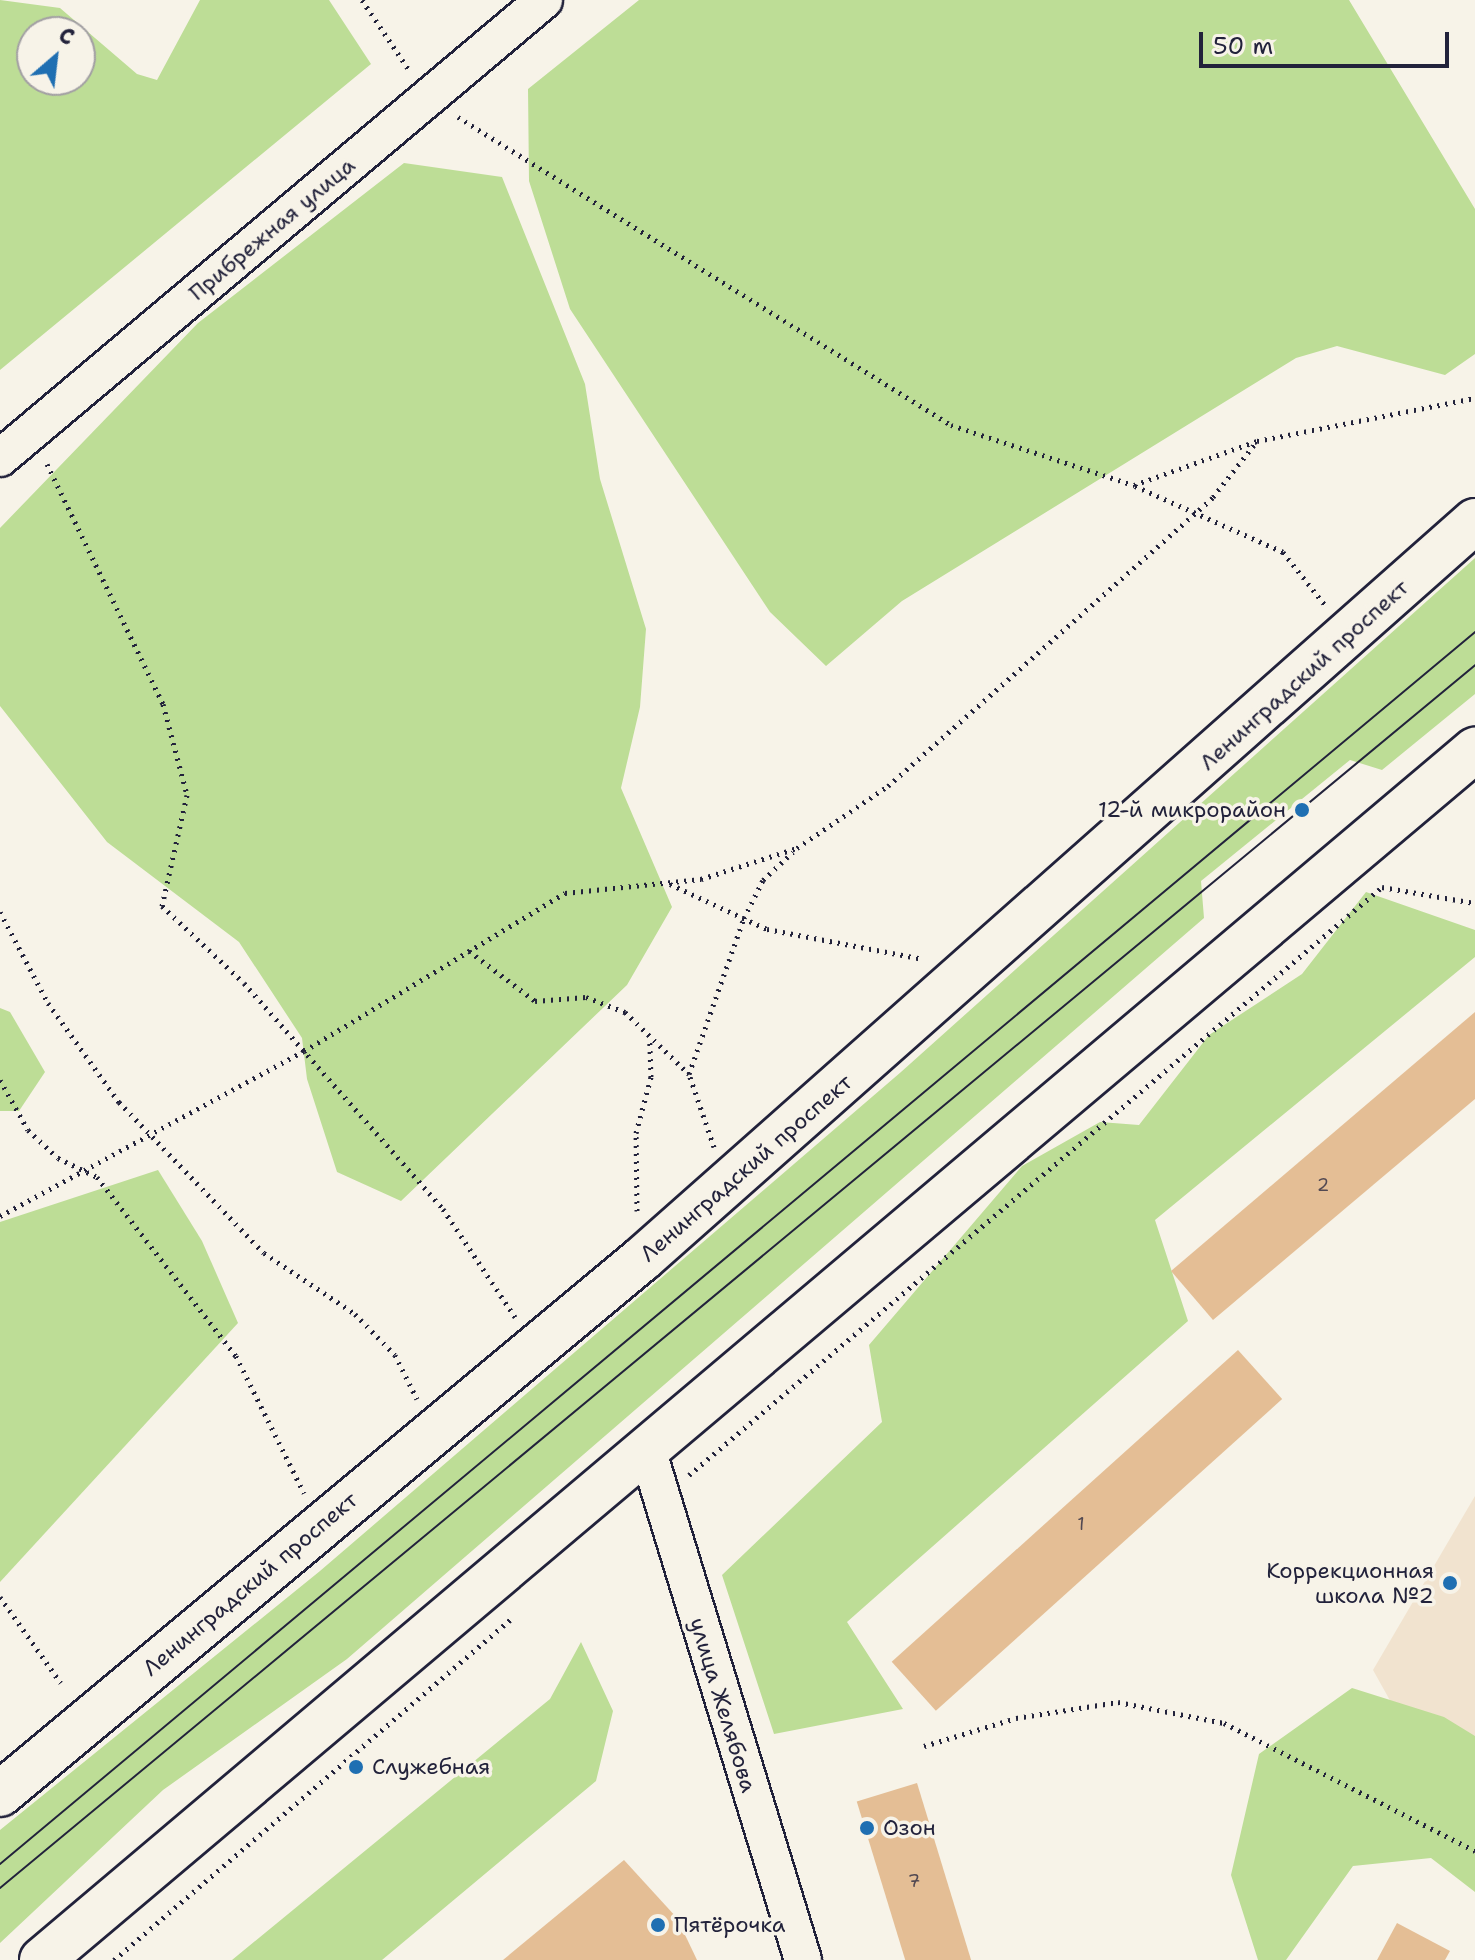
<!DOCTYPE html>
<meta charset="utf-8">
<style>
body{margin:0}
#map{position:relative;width:1475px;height:1960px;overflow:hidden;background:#f7f3e8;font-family:"Shantell Sans",sans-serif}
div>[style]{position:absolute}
.built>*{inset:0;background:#f1e3cf}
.green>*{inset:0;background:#bddd96}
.building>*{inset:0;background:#e4be95;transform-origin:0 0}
.path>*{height:5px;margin-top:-2.5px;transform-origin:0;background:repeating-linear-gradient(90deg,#22223b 0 2px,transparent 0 8px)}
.roads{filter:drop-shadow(2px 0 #22223b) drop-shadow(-2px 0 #22223b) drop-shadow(0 2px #22223b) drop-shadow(0 -2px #22223b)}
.minor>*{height:36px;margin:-18px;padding:0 18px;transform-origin:18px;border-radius:18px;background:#f7f3e8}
.secondary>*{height:44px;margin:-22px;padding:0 22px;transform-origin:22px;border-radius:22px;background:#f7f3e8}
.tram>*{height:2px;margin:-1px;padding:0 1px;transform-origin:1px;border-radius:1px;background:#22223b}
.dots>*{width:22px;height:22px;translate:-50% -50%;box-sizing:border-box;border:4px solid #f7f3e8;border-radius:50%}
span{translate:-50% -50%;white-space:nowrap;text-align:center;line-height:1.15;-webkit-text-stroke:7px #f7f3e8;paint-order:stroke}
.number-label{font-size:18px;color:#524952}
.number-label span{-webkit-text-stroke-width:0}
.street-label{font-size:22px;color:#22223b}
.poi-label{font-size:22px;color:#22223b}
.right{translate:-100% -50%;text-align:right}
.left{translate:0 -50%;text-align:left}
.north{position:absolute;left:16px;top:16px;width:80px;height:80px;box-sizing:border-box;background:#f7f3e8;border:2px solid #a29fa3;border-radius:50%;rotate:28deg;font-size:22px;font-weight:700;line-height:32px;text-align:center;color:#22223b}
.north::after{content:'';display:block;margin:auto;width:28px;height:36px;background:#1f6fb2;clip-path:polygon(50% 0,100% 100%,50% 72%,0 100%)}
.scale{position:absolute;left:1199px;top:32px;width:250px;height:36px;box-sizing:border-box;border:4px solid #22223b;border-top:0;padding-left:10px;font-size:24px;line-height:28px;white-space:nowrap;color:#22223b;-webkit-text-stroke:6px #f7f3e8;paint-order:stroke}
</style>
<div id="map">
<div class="built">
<i style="clip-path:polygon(1475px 1496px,1475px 1771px,1411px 1738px,1373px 1670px)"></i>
</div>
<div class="green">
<i style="clip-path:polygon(evenodd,0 0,60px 8px,137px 74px,157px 80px,200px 0,329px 0,371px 64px,0 370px,0 0,32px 32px,80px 32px,80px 80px,32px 80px,32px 32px)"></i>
<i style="clip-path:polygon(639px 0,1349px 0,1475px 209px,1475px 354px,1445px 375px,1337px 346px,1296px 358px,902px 601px,826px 666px,770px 612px,570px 309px,529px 181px,528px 89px)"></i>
<i style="clip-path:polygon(404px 163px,502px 177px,585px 384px,600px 479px,646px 629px,640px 707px,621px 788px,672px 907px,627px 985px,401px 1201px,337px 1172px,307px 1079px,302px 1038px,239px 942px,107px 842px,0 706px,0 528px,198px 323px)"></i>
<i style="clip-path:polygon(1475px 558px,1475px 694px,1382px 770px,1350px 760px,1201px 881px,1204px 918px,347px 1659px,163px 1790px,0 1943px,0 1830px,320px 1571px,901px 1072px)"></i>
<i style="clip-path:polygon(1366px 892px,1475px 930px,1475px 957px,1155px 1220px,1188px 1321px,847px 1622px,903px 1709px,774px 1734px,722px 1575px,882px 1422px,869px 1345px,1022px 1166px,1100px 1122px,1139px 1125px,1209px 1035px,1302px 974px)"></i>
<i style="clip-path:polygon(0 1008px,10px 1012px,45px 1072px,19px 1111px,0 1111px)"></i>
<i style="clip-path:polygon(158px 1170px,202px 1241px,238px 1323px,0 1582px,0 1222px)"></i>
<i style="clip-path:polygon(581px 1642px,613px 1711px,596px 1781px,382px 1960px,232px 1960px,550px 1699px)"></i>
<i style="clip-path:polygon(1352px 1688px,1444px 1717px,1475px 1736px,1475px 1892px,1431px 1858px,1353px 1866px,1286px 1960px,1258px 1960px,1231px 1875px,1259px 1754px)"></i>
</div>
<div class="building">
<i style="clip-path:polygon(1475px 1012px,1475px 1099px,1213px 1320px,1171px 1271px)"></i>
<i style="left:1238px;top:1350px;width:66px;height:466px;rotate:48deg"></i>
<i style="left:917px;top:1783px;width:185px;height:63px;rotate:73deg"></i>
<i style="clip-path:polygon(624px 1860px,677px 1918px,697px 1960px,503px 1960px)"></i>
<i style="clip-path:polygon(1397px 1923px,1450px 1951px,1445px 1960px,1377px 1960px)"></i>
</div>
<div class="path">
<i style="left:362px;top:0;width:84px;rotate:56.1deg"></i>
<i style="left:458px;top:117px;width:581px;rotate:31.99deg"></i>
<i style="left:951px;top:425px;width:193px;rotate:18.2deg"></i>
<i style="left:1134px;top:485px;width:131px;rotate:-19.7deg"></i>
<i style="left:1257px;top:441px;width:222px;rotate:-11.2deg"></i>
<i style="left:47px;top:464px;width:267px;rotate:64.2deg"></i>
<i style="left:163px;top:704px;width:94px;rotate:75.2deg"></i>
<i style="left:187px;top:795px;width:114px;rotate:102.7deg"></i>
<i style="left:162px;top:906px;width:112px;rotate:43.2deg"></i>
<i style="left:244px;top:983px;width:301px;rotate:48.6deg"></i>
<i style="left:443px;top:1209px;width:130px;rotate:56.3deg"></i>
<i style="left:1135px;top:486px;width:162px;rotate:24deg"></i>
<i style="left:1283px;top:552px;width:68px;rotate:51.6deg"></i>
<i style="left:670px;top:884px;width:107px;rotate:24.9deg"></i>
<i style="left:767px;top:929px;width:159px;rotate:10.9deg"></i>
<i style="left:0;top:912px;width:103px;rotate:62.2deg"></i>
<i style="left:48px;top:1003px;width:122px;rotate:54.4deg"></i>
<i style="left:119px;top:1102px;width:209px;rotate:46.2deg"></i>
<i style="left:264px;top:1253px;width:110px;rotate:33.8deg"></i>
<i style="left:355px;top:1314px;width:57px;rotate:45.7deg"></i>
<i style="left:395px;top:1355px;width:49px;rotate:63.4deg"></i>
<i style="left:469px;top:951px;width:83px;rotate:37.1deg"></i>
<i style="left:535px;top:1001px;width:51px;rotate:-4.5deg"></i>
<i style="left:586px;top:997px;width:42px;rotate:21deg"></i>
<i style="left:625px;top:1012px;width:89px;rotate:44.1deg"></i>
<i style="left:0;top:1080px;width:57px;rotate:60.8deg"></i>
<i style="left:28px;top:1130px;width:41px;rotate:43deg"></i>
<i style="left:58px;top:1158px;width:43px;rotate:26deg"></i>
<i style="left:97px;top:1177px;width:227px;rotate:52.2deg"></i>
<i style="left:236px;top:1356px;width:153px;rotate:63.6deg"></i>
<i style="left:714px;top:1147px;width:77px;rotate:-108.9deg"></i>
<i style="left:689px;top:1074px;width:165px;rotate:-70.6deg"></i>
<i style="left:744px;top:918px;width:42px;rotate:-63.4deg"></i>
<i style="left:763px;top:880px;width:41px;rotate:-43deg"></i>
<i style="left:637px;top:1211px;width:78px;rotate:-90.7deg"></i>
<i style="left:636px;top:1133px;width:58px;rotate:-75deg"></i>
<i style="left:651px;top:1077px;width:38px;rotate:-92deg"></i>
<i style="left:0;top:1216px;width:346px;rotate:-28.5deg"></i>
<i style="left:304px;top:1051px;width:305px;rotate:-31.2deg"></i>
<i style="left:565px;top:893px;width:137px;rotate:-5.9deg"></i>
<i style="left:701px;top:879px;width:101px;rotate:-17.9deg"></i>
<i style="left:797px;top:848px;width:110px;rotate:-34.3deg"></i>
<i style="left:888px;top:786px;width:435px;rotate:-41.6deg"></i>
<i style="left:1213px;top:497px;width:71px;rotate:-51.8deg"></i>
<i style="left:689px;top:1475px;width:909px;rotate:-40.31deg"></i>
<i style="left:1382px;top:887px;width:94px;rotate:9.8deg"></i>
<i style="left:0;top:1597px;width:105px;rotate:54.7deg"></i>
<i style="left:924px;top:1746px;width:96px;rotate:-16.9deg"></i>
<i style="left:1016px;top:1718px;width:103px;rotate:-8.9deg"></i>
<i style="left:1118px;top:1702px;width:108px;rotate:11.2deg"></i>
<i style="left:1224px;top:1723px;width:282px;rotate:27deg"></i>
<i style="left:114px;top:1960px;width:523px;rotate:-40.66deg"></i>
</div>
<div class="roads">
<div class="minor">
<i style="left:0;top:458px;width:711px;rotate:-40.09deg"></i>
<i style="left:647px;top:1449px;width:534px;rotate:73.02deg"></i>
</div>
<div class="secondary">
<i style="left:0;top:1794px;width:836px;rotate:-39.81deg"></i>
<i style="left:642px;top:1259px;width:1113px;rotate:-41.54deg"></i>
<i style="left:42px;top:1960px;width:1876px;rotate:-40.18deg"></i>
</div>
</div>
<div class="tram">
<i style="left:0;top:1864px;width:1922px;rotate:-39.87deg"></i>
<i style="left:0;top:1888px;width:1916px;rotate:-39.66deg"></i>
</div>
<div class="dots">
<i style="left:1302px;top:810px;background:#1f6fb2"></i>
<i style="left:1450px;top:1583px;background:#1f6fb2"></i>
<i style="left:356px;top:1767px;background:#1f6fb2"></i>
<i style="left:867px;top:1828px;background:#1f6fb2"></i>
<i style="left:658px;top:1925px;background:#1f6fb2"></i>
</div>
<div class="number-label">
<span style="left:1323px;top:1185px">2</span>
<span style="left:1081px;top:1524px">1</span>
<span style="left:914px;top:1881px">7</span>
</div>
<div class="street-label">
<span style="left:272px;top:229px;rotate:-40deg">Прибрежная улица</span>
<span style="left:1304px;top:675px;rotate:-42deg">Ленинградский проспект</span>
<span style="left:746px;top:1168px;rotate:-41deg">Ленинградский проспект</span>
<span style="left:250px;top:1584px;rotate:-40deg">Ленинградский проспект</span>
<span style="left:723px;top:1705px;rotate:73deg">улица Желябова</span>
</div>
<div class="poi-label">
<span class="right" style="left:1286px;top:810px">12-й микрорайон</span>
<span class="right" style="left:1434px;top:1583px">Коррекционная<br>школа №2</span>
<span class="left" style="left:372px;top:1767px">Служебная</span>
<span class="left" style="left:883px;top:1828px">Озон</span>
<span class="left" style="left:674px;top:1925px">Пятёрочка</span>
</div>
<div class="north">С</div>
<div class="scale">50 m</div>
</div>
